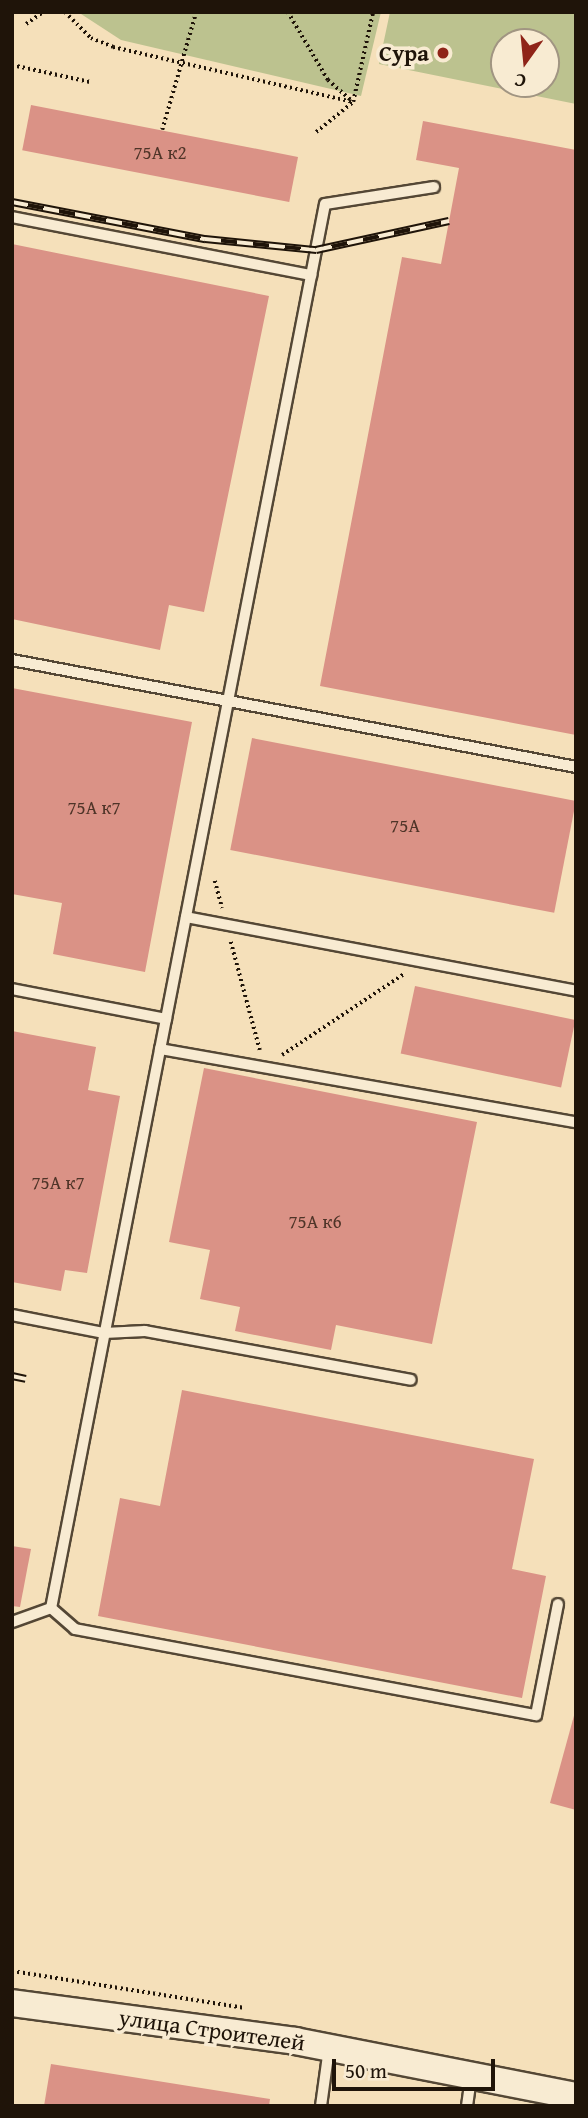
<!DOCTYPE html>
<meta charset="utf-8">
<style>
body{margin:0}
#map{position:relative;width:588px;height:2118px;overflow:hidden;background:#f5e0ba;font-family:"Gentium Book Plus",serif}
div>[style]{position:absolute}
.green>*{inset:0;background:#bcc28f}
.building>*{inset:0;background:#da9286;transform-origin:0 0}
.path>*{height:3.5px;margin-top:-1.75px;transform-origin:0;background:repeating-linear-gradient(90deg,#1f1409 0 2px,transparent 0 5.5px)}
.roads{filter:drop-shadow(2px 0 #544735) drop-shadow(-2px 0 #544735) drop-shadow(0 2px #544735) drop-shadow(0 -2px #544735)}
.lane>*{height:10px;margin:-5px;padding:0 5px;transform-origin:5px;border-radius:5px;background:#f8ebd2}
.secondary>*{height:26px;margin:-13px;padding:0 13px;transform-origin:13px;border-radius:13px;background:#f8ebd2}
.rail>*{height:8px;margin-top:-4px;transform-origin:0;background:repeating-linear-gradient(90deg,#f8ebd2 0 16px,#1f1409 0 32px);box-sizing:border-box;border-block:2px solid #1f1409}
.dots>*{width:19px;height:19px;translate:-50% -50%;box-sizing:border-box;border:4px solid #f8ebd2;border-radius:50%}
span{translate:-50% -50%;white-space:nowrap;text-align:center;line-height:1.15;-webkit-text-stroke:7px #f8ebd2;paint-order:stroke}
.number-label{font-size:19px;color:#4e3428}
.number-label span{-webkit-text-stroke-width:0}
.poi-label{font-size:23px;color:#1f1409;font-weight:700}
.right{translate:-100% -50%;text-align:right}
.street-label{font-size:23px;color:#1f1409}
.frame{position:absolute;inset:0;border:14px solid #1f1409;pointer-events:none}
.north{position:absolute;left:490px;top:28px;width:70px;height:70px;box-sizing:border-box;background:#f8ebd2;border:2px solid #a19582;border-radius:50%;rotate:195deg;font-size:19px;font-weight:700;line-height:28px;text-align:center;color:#1f1409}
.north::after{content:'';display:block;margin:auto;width:24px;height:32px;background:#8f2418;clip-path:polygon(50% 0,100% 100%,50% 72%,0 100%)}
.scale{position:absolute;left:332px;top:2059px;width:163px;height:32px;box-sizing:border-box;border:4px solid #1f1409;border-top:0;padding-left:9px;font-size:21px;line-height:24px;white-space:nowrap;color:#1f1409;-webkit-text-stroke:5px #f8ebd2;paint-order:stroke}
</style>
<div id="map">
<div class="green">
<i style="clip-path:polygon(78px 12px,381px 12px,361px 96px,121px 40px)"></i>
<i style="clip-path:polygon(evenodd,390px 12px,576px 12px,576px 104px,379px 64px,390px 12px,504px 42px,546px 42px,546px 84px,504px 84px,504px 42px)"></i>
</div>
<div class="building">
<i style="left:31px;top:105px;width:272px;height:46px;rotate:11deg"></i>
<i style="clip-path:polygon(423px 121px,576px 150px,576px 735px,320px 686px,402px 257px,441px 264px,459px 168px,416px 160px)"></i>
<i style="clip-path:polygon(12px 244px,269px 296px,204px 612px,169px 605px,160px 650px,12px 619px)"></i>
<i style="clip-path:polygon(12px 688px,192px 722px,145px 972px,53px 954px,62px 903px,12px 894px)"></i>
<i style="left:252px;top:738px;width:330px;height:114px;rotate:11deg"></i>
<i style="left:415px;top:986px;width:164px;height:69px;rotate:12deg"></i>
<i style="clip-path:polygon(12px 1031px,96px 1047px,88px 1090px,120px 1096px,87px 1273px,65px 1270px,61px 1291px,12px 1282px)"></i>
<i style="clip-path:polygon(204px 1068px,477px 1122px,432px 1344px,336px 1325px,331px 1350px,235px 1331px,240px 1307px,200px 1299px,210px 1250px,169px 1242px)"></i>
<i style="clip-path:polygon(182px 1390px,534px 1459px,512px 1569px,546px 1576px,522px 1698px,98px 1616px,120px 1498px,160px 1506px)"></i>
<i style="clip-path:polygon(12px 1546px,31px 1549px,20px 1607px,12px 1606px)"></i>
<i style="clip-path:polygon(575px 1712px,576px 1712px,576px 1810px,550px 1803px)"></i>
<i style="clip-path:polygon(51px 2064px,270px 2099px,269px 2106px,44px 2106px)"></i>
</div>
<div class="path">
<i style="left:65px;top:12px;width:37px;rotate:45deg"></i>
<i style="left:91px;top:38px;width:24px;rotate:22deg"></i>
<i style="left:113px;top:47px;width:246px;rotate:12.9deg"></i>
<i style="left:288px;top:12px;width:79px;rotate:59.5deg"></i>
<i style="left:328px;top:80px;width:32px;rotate:41deg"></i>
<i style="left:26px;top:24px;width:21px;rotate:-35deg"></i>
<i style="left:12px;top:65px;width:80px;rotate:12.3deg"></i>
<i style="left:162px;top:130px;width:123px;rotate:-73.9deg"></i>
<i style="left:316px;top:132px;width:48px;rotate:-39deg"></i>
<i style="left:353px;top:102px;width:92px;rotate:-77.5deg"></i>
<i style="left:215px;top:881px;width:28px;rotate:75deg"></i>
<i style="left:231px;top:942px;width:112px;rotate:75deg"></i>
<i style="left:282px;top:1055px;width:146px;rotate:-33.6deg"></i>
<i style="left:12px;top:1971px;width:236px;rotate:9deg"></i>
</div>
<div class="roads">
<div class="lane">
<i style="left:434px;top:187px;width:110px;rotate:171.1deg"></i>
<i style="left:325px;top:204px;width:1430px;rotate:101.04deg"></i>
<i style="left:51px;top:1608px;width:32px;rotate:41deg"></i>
<i style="left:75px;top:1629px;width:469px;rotate:10.6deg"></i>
<i style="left:536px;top:1715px;width:113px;rotate:-78.8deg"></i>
<i style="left:12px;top:217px;width:305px;rotate:11deg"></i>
<i style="left:12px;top:660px;width:574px;rotate:10.74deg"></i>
<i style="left:186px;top:917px;width:397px;rotate:10.7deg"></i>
<i style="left:12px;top:989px;width:157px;rotate:11deg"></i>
<i style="left:160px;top:1049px;width:422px;rotate:10deg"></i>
<i style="left:12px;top:1315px;width:94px;rotate:11.1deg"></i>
<i style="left:104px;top:1333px;width:41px;rotate:-2.8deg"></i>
<i style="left:145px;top:1331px;width:270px;rotate:10.4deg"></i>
<i style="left:12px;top:1622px;width:41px;rotate:-19.7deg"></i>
<i style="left:321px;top:2106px;width:59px;rotate:-82.1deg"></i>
<i style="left:467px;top:2106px;width:27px;rotate:-82deg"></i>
</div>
<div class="secondary">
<i style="left:12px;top:2003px;width:286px;rotate:7.6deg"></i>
<i style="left:295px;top:2041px;width:286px;rotate:11.1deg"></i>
</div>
</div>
<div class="rail">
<i style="left:12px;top:202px;width:197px;rotate:10.9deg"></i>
<i style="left:205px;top:239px;width:112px;rotate:5.7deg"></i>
<i style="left:316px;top:250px;width:136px;rotate:-12.3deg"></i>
<i style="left:12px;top:1376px;width:14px;rotate:12deg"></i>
</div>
<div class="dots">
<i style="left:443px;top:53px;background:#8f2418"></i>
</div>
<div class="number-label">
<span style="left:160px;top:153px">75А к2</span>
<span style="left:94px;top:808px">75А к7</span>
<span style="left:405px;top:826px">75А</span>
<span style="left:58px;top:1183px">75А к7</span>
<span style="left:315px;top:1222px">75А к6</span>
</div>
<div class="poi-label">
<span class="right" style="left:429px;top:53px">Сура</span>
</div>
<div class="street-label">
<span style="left:212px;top:2030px;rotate:8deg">улица Строителей</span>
</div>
<div class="frame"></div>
<div class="north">С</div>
<div class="scale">50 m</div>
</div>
